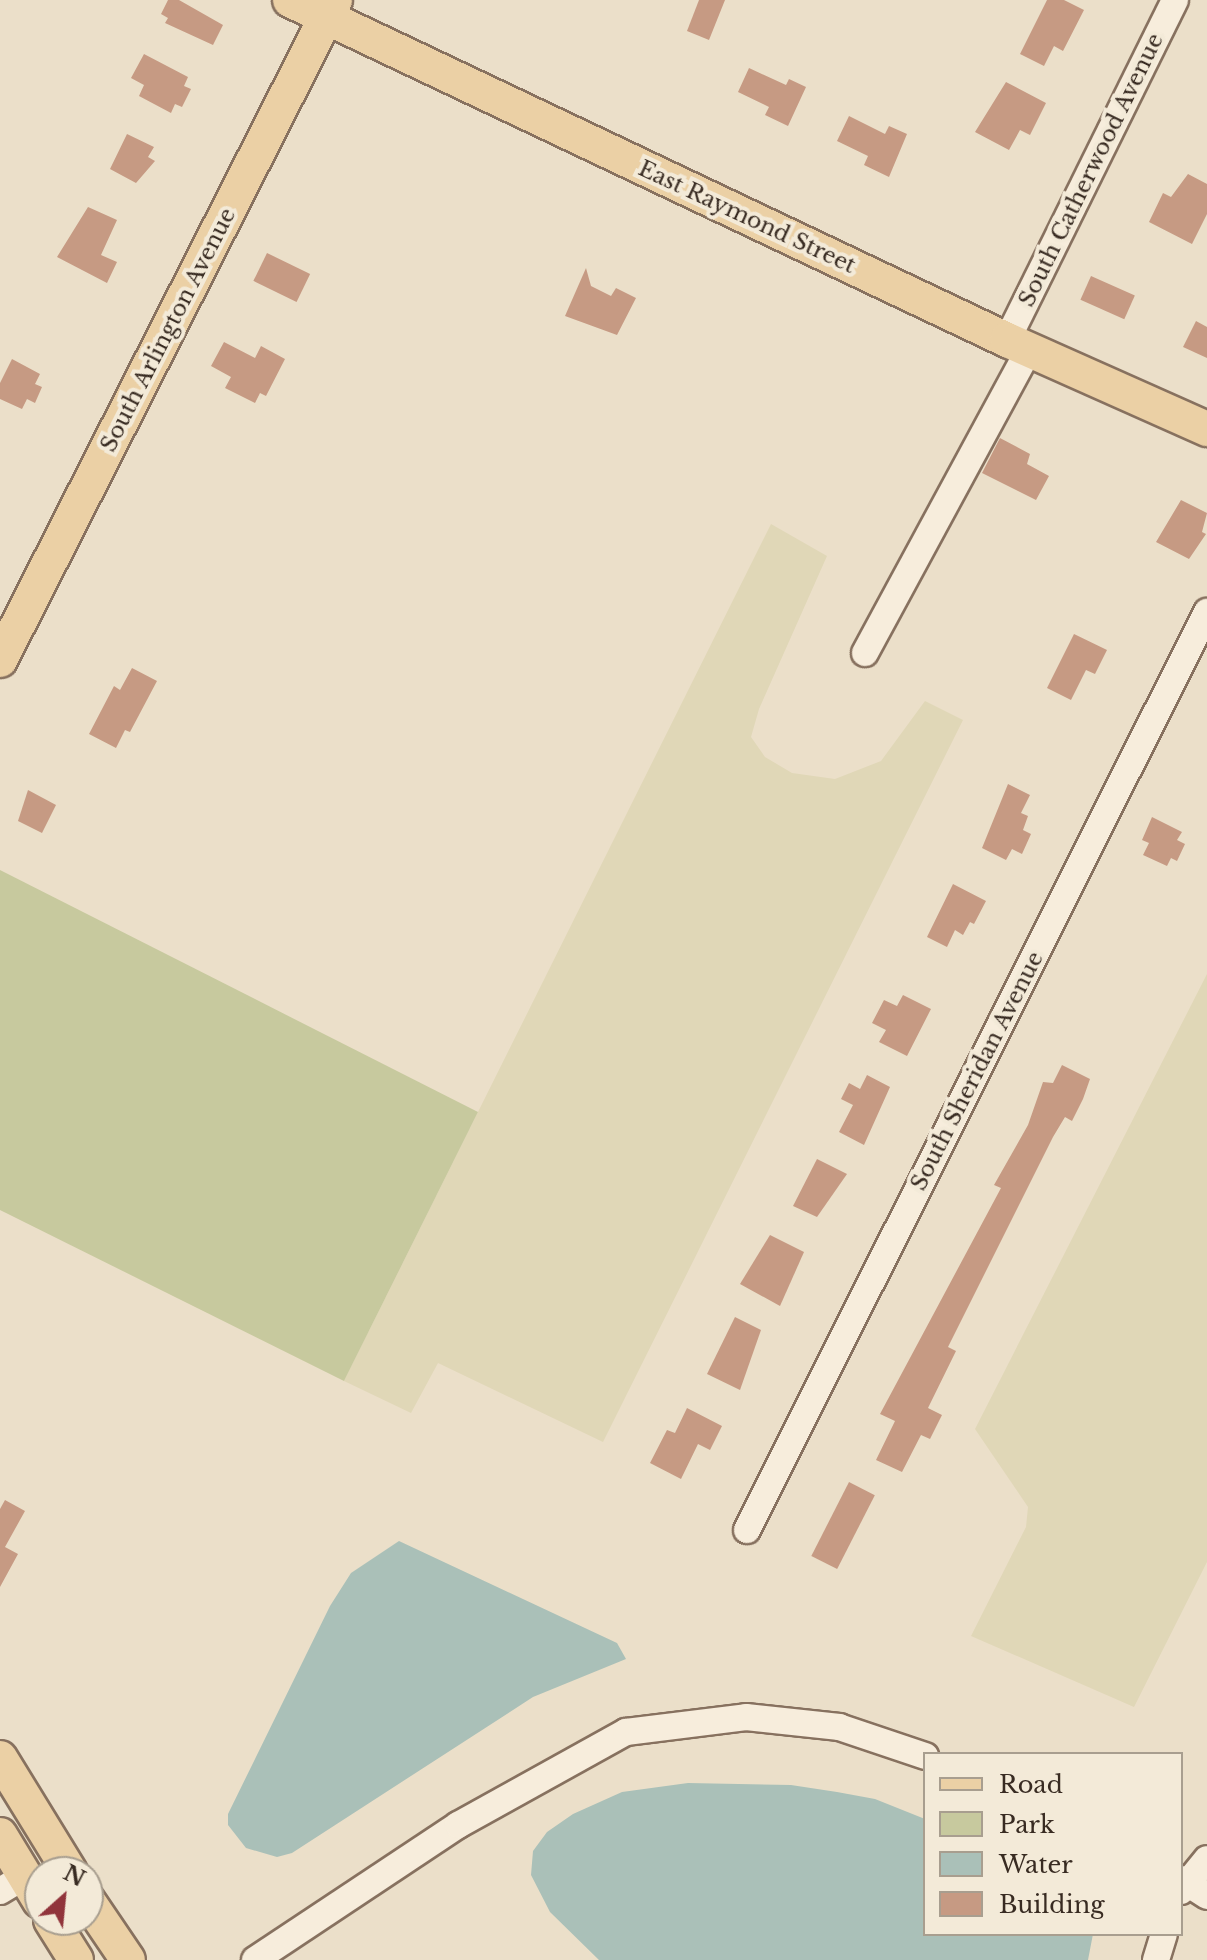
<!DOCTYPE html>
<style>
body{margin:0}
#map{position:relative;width:1207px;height:1960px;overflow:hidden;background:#ebdfc9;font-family:"Libre Baskerville",serif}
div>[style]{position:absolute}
.farmland>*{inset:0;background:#e0d7b7}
.green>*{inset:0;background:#c7c99e}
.water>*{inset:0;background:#aac0b8}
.building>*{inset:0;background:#c69a83;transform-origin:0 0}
.roads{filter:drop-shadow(2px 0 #87715f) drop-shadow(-2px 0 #87715f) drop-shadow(0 2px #87715f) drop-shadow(0 -2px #87715f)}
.minor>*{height:26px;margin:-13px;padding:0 13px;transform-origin:13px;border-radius:13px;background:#f7eddc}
.major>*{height:34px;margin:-17px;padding:0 17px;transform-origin:17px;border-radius:17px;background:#ebd0a5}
span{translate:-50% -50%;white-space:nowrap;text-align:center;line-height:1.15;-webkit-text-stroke:8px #f3ead8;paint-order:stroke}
.street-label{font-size:22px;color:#382b22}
.legend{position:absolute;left:923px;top:1752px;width:260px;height:184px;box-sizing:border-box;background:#f3ead8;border:2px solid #a89e8f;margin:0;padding:10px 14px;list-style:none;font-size:24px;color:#382b22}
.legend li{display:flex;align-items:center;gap:16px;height:40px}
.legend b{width:40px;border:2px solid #a89e8f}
.north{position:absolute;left:24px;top:1856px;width:80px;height:80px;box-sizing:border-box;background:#f3ead8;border:2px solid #a89e8f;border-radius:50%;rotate:27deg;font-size:22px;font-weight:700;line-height:32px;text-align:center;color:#382b22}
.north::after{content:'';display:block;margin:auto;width:28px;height:36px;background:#91343b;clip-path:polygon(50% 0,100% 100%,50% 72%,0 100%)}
</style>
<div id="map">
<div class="farmland">
<i style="clip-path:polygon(771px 524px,827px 556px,759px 709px,751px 737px,765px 757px,792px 773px,835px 779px,881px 761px,925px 701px,963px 720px,603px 1442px,438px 1363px,411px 1413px,344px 1381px)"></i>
<i style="clip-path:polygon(1207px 974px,1207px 1562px,1134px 1707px,971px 1636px,1026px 1527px,1028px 1507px,975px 1429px)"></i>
</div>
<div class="green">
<i style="clip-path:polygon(0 870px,478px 1112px,344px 1381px,0 1210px)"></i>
</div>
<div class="water">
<i style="clip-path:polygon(399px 1541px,617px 1643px,626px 1659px,533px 1697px,292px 1853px,277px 1857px,246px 1848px,228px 1825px,228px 1814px,330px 1606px,351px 1573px)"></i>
<i style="clip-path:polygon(688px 1783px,791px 1785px,837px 1792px,875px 1799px,925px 1819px,925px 1934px,1093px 1934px,1088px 1960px,599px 1960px,550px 1912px,531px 1875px,533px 1851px,547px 1832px,573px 1814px,622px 1792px)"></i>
</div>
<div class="building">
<i style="clip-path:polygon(168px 0,179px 0,223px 25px,213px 45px,165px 23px,168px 18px,161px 14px)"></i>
<i style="clip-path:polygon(699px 0,725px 0,709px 40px,687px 31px)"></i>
<i style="clip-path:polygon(1047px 0,1064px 0,1084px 10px,1063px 51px,1054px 46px,1044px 66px,1020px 54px)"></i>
<i style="clip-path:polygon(144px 54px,188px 77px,184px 86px,191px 89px,182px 107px,175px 104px,171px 113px,139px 96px,144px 85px,131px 78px)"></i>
<i style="clip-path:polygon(749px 68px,786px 85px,789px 79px,806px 87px,788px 126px,765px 115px,769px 107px,738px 92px)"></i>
<i style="clip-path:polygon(1006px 82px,1046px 103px,1030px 135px,1020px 130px,1009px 150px,975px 132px)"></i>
<i style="clip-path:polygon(849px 116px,885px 134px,889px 126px,907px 134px,889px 177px,864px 165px,868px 156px,837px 141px)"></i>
<i style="clip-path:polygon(127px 134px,154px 147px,148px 157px,155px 161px,136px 183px,110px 169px)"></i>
<i style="clip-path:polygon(1188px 174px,1207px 184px,1207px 214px,1192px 244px,1149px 222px,1163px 193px,1171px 197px)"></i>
<i style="clip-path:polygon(88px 207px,117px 220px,101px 255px,117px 262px,107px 283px,57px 257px)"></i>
<i style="left:267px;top:253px;width:48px;height:31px;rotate:26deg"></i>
<i style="clip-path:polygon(586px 268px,591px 286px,611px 296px,616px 288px,636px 298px,617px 335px,565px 316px)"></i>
<i style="left:1091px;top:276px;width:48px;height:26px;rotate:24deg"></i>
<i style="clip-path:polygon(1196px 321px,1207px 327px,1207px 358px,1183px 347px)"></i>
<i style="clip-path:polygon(224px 342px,255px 358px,261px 346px,285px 359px,266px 396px,260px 393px,255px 403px,225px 388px,231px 377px,211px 366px)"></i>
<i style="clip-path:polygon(12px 359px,40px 374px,35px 384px,42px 387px,35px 403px,27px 399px,22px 409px,0 399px,0 383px)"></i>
<i style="clip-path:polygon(1000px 438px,1030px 454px,1027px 464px,1049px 476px,1036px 500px,982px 473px)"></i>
<i style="clip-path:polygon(1181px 500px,1207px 513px,1202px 532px,1206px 534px,1189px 559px,1156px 542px)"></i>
<i style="clip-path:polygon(1074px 634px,1107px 650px,1095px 674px,1086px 670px,1071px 700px,1047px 688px)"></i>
<i style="clip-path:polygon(132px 668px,157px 681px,130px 732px,125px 730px,116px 748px,89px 734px,114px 686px,120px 690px)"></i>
<i style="clip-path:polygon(1008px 784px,1030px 795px,1021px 813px,1028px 816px,1023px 830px,1031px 834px,1022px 854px,1012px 849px,1006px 860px,982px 848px)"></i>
<i style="clip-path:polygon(28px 790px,56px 805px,42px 833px,18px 821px)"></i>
<i style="clip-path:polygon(1152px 817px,1182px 832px,1177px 840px,1185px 844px,1177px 861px,1171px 858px,1167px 866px,1143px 855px,1149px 843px,1142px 840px)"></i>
<i style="clip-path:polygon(953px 884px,986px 901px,974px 924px,970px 922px,963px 935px,955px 930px,947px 947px,927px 937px)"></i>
<i style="clip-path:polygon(903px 995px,931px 1009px,907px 1056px,879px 1042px,886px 1030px,872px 1023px,884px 1000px,897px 1006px)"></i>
<i style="clip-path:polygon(1062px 1065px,1090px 1079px,1083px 1099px,1072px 1121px,1065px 1117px,1053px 1137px,948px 1347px,956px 1351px,928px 1408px,942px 1415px,930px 1439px,921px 1435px,902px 1472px,876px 1460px,895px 1421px,880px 1414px,1001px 1188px,994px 1185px,1028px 1125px,1043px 1082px,1053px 1083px)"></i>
<i style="clip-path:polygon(867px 1075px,890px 1087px,864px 1145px,839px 1132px,853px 1105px,841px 1099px,849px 1083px,860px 1089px)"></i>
<i style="clip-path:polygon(817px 1159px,847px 1174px,817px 1217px,793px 1206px)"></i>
<i style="clip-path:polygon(770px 1235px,804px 1252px,780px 1306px,740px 1284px)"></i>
<i style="clip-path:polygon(735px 1317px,761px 1330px,740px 1390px,707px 1374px)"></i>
<i style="clip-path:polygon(687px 1408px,722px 1426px,710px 1450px,698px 1444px,681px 1479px,650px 1463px,667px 1430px,675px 1433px)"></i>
<i style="left:849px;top:1482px;width:29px;height:83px;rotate:27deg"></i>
<i style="clip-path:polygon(5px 1500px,25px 1511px,5px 1547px,18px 1554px,0 1587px,0 1509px)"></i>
</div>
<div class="roads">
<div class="minor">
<i style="left:1007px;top:340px;width:379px;rotate:-63.7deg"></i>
<i style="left:865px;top:653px;width:345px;rotate:-61.6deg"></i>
<i style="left:747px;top:1530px;width:1027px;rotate:-63.39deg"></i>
<i style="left:1181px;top:1879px;width:31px;rotate:33deg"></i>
<i style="left:0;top:1891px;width:29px;rotate:-31deg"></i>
<i style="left:1181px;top:1891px;width:41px;rotate:-50.9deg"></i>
<i style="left:255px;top:1960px;width:244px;rotate:-33.6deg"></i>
<i style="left:458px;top:1825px;width:192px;rotate:-29deg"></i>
<i style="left:626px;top:1732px;width:121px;rotate:-7.1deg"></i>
<i style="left:746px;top:1717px;width:94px;rotate:6.1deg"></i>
<i style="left:839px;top:1727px;width:91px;rotate:18.6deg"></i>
<i style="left:1156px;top:1960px;width:27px;rotate:-73deg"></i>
</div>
<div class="major">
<i style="left:290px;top:0;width:794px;rotate:25.37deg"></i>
<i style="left:1007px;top:340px;width:219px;rotate:24deg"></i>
<i style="left:0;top:660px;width:740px;rotate:-63.09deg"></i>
<i style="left:0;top:1758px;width:134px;rotate:58.4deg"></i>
<i style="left:0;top:1835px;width:77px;rotate:58.8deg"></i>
<i style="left:88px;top:1901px;width:71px;rotate:55.9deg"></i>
<i style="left:51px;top:1920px;width:47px;rotate:58deg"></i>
</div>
</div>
<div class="street-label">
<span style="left:1091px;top:170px;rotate:-64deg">South Catherwood Avenue</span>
<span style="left:747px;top:217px;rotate:25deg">East Raymond Street</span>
<span style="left:168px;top:330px;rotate:-63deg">South Arlington Avenue</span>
<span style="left:977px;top:1071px;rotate:-63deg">South Sheridan Avenue</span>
</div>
<ul class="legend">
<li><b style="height:10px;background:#ebd0a5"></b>Road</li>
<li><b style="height:22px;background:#c7c99e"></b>Park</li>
<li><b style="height:22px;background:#aac0b8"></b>Water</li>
<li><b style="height:22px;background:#c69a83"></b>Building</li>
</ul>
<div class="north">N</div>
</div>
